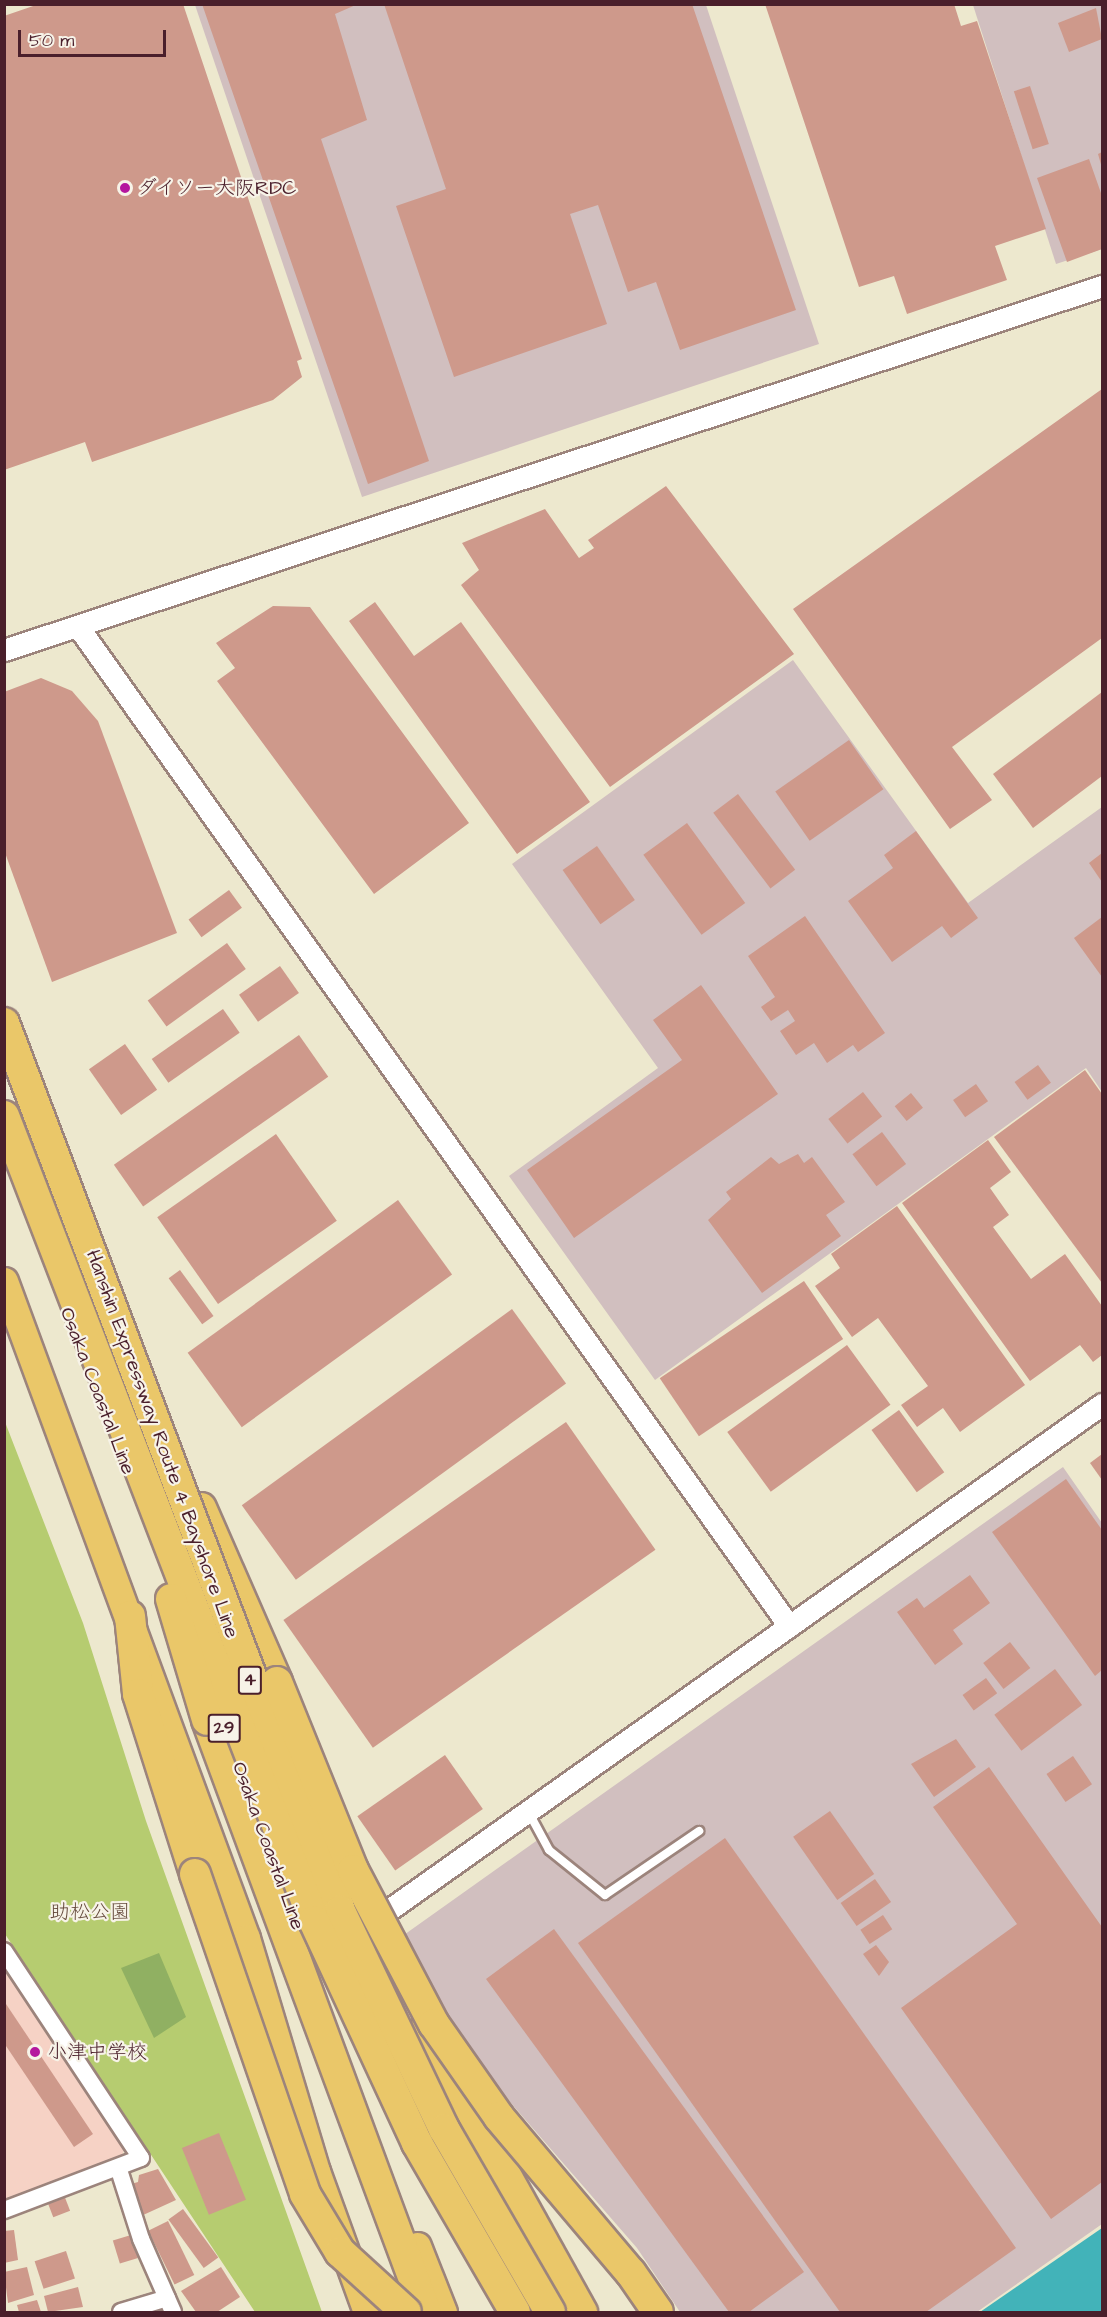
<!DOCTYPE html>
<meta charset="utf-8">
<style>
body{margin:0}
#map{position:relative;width:1107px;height:2317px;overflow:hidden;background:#ede8ce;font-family:"Architects Daughter","Klee One",sans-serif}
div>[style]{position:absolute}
.built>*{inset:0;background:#f6d2c5}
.industrial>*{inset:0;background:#d1bfbf}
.green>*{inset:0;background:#b6cc70}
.forest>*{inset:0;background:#90b062}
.water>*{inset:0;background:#42b3b9}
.building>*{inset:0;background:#ce998b;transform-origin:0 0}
.roads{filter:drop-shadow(2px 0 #9c847c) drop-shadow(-2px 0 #9c847c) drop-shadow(0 2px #9c847c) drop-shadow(0 -2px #9c847c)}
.service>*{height:8px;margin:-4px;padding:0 4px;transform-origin:4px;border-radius:4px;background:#fff}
.minor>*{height:16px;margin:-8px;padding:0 8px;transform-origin:8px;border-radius:8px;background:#fff}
.tertiary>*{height:21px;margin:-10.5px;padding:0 10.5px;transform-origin:10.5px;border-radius:10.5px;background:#fff}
.primary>*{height:27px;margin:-13.5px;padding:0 13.5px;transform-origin:13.5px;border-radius:13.5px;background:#eac769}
.motorway>*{height:30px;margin:-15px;padding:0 15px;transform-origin:15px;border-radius:15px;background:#eac769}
.bridges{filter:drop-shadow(2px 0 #9c847c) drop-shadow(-2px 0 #9c847c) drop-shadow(0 2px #9c847c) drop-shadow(0 -2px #9c847c)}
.motorway-bridge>*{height:30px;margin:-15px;padding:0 15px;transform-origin:15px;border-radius:15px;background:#eac769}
.dots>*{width:16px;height:16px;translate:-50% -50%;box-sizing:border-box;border:3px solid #f7f3e8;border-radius:50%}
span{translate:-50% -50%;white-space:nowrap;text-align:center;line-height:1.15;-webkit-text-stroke:4.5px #f7f3e8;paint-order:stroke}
.shield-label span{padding:2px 4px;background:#f7f3e8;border:2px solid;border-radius:4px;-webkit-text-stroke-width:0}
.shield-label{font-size:18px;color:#4a1f2b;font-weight:700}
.poi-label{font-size:20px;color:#4a1f2b}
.left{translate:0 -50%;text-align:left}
.street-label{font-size:20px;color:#4a1f2b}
.park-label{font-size:20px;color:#654a3c}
.frame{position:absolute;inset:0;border:6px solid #4a1f2b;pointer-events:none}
.scale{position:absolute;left:18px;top:30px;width:148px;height:27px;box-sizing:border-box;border:3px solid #4a1f2b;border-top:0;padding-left:8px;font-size:18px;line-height:21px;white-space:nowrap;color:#4a1f2b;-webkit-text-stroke:4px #f7f3e8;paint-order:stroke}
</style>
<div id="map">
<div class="built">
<i style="clip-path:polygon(4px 1960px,126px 2145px,121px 2158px,5px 2204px)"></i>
</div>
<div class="industrial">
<i style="clip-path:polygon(195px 5px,706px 5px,819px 344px,362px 497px)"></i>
<i style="clip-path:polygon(973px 5px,1102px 5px,1102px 249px,1056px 264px)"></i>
<i style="clip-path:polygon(793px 660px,968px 903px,1102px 807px,1102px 1092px,1086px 1068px,655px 1380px,509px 1176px,658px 1068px,512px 864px)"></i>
<i style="clip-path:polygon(1063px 1467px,1102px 1523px,1102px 2224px,977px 2312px,680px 2312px,637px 2248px,496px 2086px,422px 1983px,401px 1937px)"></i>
</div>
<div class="green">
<i style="clip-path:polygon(5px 1422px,83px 1623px,146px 1821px,322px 2312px,255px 2312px,5px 1934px)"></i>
</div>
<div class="forest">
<i style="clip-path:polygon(159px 1953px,186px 2017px,154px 2038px,121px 1968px)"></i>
</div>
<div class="water">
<i style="clip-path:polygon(1102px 2228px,1102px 2312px,980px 2312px)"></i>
</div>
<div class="building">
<i style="clip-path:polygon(39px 4px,183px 4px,302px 359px,297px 361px,302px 377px,273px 400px,92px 462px,85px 442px,4px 470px,4px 16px)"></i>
<i style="clip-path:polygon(202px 4px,358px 4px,335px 14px,367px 120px,321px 139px,429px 461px,368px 484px)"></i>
<i style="clip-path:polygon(384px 4px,692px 4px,796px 310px,680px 350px,656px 282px,628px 292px,598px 205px,570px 214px,607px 324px,454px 377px,396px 206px,446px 189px)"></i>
<i style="clip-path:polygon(765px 4px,954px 4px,961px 26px,977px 21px,1046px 229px,995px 246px,1007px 280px,907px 314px,894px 276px,859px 287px)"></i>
<i style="clip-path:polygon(1096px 8px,1102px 39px,1069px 52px,1058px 23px)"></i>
<i style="left:1030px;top:86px;width:61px;height:17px;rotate:72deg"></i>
<i style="clip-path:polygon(1102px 152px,1102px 168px,1098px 154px)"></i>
<i style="clip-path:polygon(1089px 159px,1102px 196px,1102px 249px,1067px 262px,1037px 178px)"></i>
<i style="clip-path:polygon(1102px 389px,1102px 638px,952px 747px,992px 800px,950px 829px,793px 609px)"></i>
<i style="clip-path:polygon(666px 486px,794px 654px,610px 787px,461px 585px,479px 570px,462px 543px,545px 509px,579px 558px,594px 548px,588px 540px)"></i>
<i style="clip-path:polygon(375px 602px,414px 656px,461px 622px,590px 802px,517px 854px,349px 621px)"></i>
<i style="clip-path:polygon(273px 606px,310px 607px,469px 823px,374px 894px,217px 681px,235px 668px,216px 643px)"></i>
<i style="clip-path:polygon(41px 678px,72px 691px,98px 721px,177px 933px,52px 982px,4px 850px,4px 692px)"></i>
<i style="clip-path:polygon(1102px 692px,1102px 776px,1033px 828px,993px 774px)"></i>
<i style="left:849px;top:740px;width:60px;height:90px;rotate:55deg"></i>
<i style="left:738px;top:794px;width:95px;height:31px;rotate:53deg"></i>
<i style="left:687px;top:823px;width:99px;height:54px;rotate:54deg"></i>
<i style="clip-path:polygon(916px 831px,978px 918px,951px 938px,942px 926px,892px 962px,848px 901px,893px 868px,884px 855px)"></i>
<i style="left:597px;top:846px;width:66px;height:42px;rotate:55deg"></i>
<i style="clip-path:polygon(1102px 853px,1102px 882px,1089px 863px)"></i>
<i style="left:229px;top:890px;width:22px;height:50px;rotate:54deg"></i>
<i style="clip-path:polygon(805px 916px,885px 1033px,858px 1052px,853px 1045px,827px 1063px,814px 1043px,796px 1055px,780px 1031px,795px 1021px,788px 1010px,771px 1021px,761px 1007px,775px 997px,748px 956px)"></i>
<i style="clip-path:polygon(1102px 917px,1102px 977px,1074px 938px)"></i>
<i style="left:227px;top:943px;width:32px;height:98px;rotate:54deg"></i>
<i style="left:280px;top:966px;width:33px;height:50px;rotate:55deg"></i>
<i style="clip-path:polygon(701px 985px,778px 1094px,574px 1238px,527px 1170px,682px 1060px,653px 1020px)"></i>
<i style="left:223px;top:1009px;width:29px;height:87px;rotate:55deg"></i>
<i style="left:299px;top:1035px;width:51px;height:226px;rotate:55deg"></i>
<i style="left:125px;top:1044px;width:56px;height:44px;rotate:55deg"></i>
<i style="left:1038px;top:1065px;width:22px;height:29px;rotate:54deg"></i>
<i style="clip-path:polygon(1085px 1070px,1102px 1094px,1102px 1283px,994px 1137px)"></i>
<i style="left:976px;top:1084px;width:21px;height:28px;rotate:55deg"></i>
<i style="left:863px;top:1092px;width:31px;height:44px;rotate:52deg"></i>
<i style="left:911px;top:1093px;width:19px;height:21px;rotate:51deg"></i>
<i style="left:882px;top:1132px;width:40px;height:37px;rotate:53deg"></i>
<i style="left:276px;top:1134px;width:106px;height:145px;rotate:55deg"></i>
<i style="clip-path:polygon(988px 1140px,1011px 1172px,990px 1188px,1009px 1215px,993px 1227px,1031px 1279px,1065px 1254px,1102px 1306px,1102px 1355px,1093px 1362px,1080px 1345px,1030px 1381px,902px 1203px)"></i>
<i style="clip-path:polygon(798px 1154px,804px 1163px,812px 1157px,845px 1202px,826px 1215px,841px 1236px,762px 1293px,708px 1220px,731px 1199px,726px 1192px,771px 1157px,779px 1164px)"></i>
<i style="left:398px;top:1200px;width:92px;height:260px;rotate:54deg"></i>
<i style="clip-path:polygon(897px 1206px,1025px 1385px,960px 1432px,943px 1408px,917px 1427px,901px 1405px,928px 1386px,878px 1318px,852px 1337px,815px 1286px,840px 1268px,831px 1254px)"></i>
<i style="left:180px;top:1270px;width:57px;height:14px;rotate:54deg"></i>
<i style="left:804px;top:1281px;width:70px;height:174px;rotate:56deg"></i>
<i style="left:512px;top:1309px;width:92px;height:334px;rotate:54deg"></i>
<i style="left:847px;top:1345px;width:74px;height:148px;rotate:54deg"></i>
<i style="left:899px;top:1410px;width:77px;height:34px;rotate:54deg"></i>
<i style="left:566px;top:1422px;width:156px;height:345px;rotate:55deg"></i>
<i style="clip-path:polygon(1102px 1454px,1102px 1480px,1090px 1463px)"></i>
<i style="clip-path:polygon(1066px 1479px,1102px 1530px,1102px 1670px,1095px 1676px,992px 1532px)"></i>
<i style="clip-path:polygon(970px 1575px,990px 1603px,953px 1630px,963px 1644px,935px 1665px,897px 1612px,917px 1598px,924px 1608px)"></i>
<i style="left:1010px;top:1642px;width:33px;height:34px;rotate:52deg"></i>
<i style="left:1055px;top:1669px;width:45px;height:76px;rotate:53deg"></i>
<i style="left:986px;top:1678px;width:19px;height:29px;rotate:54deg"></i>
<i style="clip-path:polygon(956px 1739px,976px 1767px,934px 1797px,911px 1764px)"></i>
<i style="left:445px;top:1755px;width:66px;height:107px;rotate:55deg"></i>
<i style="left:1073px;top:1756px;width:34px;height:32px;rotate:56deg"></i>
<i style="clip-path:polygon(989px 1767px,1102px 1927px,1102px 2182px,1051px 2219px,901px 2008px,1017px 1924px,933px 1807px)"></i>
<i style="left:830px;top:1811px;width:77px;height:45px;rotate:55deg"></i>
<i style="clip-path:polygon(725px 1838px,1016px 2248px,926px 2312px,840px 2312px,578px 1943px)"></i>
<i style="left:875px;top:1879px;width:28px;height:42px;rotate:55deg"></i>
<i style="left:883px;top:1915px;width:17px;height:27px;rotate:57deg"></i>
<i style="clip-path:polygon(554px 1929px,804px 2272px,749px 2312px,729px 2312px,486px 1979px)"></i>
<i style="clip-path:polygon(876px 1945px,889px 1962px,879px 1976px,863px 1954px)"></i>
<i style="clip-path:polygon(4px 2001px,93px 2134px,74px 2147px,4px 2043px)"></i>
<i style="left:219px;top:2133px;width:72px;height:40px;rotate:68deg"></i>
<i style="clip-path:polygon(158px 2169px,176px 2200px,141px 2216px,131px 2184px,138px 2182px,139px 2175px)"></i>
<i style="left:64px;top:2195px;width:17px;height:18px;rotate:69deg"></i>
<i style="left:183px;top:2209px;width:60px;height:18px;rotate:54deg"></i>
<i style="left:168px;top:2221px;width:60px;height:22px;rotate:64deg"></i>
<i style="clip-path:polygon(14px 2230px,18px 2260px,4px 2263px,4px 2231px)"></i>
<i style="left:131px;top:2235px;width:24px;height:19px;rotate:73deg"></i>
<i style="left:66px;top:2251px;width:29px;height:33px;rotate:72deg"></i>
<i style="clip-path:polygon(27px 2267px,34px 2295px,8px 2303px,4px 2272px)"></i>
<i style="clip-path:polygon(221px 2267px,240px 2297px,217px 2312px,196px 2312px,181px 2291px)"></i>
<i style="clip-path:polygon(78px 2287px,83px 2307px,48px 2312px,44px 2296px)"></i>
<i style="clip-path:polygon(37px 2300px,41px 2312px,19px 2312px,17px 2305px)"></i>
</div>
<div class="roads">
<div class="service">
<i style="left:529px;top:1813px;width:42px;rotate:61.6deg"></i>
<i style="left:549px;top:1850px;width:72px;rotate:38.8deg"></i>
<i style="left:605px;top:1895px;width:114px;rotate:-34.2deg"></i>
</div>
<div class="minor">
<i style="left:4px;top:1951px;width:248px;rotate:56.5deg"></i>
<i style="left:141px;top:2158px;width:147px;rotate:159.2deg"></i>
<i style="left:119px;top:2170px;width:72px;rotate:72.3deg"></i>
<i style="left:141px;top:2239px;width:80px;rotate:66.3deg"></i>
<i style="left:121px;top:2312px;width:48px;rotate:-16.9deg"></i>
</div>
<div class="tertiary">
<i style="left:79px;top:628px;width:1225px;rotate:54.57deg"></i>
<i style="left:4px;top:650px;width:1157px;rotate:-18.34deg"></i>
<i style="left:369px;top:1924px;width:899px;rotate:-35.35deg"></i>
</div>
<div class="primary">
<i style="left:4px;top:1281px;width:700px;rotate:69.78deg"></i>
<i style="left:246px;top:1938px;width:243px;rotate:73.3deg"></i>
<i style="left:316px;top:2171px;width:150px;rotate:70.1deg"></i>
<i style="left:417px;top:2246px;width:71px;rotate:68.5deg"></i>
</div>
<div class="motorway">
<i style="left:201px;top:1508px;width:190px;rotate:66.4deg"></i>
<i style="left:130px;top:1616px;width:78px;rotate:84.1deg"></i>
<i style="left:138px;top:1694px;width:189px;rotate:72.4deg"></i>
<i style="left:207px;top:1720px;width:631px;rotate:69.7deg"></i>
<i style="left:425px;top:2030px;width:323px;rotate:60.9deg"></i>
</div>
</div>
<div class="bridges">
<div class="motorway-bridge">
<i style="left:4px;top:1023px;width:949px;rotate:69.27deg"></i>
<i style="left:340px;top:1911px;width:242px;rotate:64.5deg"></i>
<i style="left:444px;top:2129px;width:211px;rotate:59.9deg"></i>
<i style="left:4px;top:1116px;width:863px;rotate:68.94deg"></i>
<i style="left:314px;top:1921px;width:245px;rotate:65.1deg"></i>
<i style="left:417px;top:2143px;width:195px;rotate:59.9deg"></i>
<i style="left:171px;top:1599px;width:126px;rotate:73.4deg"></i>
<i style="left:277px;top:1682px;width:203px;rotate:68deg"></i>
<i style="left:353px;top:1870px;width:174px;rotate:62.3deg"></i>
<i style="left:434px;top:2024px;width:113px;rotate:55deg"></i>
<i style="left:499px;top:2117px;width:204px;rotate:49.8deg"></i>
<i style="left:631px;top:2273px;width:47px;rotate:55.3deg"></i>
<i style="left:195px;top:1874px;width:338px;rotate:71deg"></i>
<i style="left:305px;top:2194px;width:68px;rotate:58.9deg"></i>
<i style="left:340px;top:2252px;width:89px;rotate:42.3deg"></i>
</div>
</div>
<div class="dots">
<i style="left:125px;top:188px;background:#b5179e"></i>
<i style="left:35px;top:2052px;background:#b5179e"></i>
</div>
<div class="shield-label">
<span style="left:250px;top:1680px">4</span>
<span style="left:224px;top:1728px">29</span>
</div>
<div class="poi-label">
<span class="left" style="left:137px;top:188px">ダイソー大阪RDC</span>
<span class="left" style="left:47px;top:2052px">小津中学校</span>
</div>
<div class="street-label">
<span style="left:97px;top:1391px;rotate:69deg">Osaka Coastal Line</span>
<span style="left:162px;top:1444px;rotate:70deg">Hanshin Expressway Route 4 Bayshore Line</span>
<span style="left:268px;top:1846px;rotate:70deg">Osaka Coastal Line</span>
</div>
<div class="park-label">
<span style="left:90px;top:1912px">助松公園</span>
</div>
<div class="frame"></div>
<div class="scale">50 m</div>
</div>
